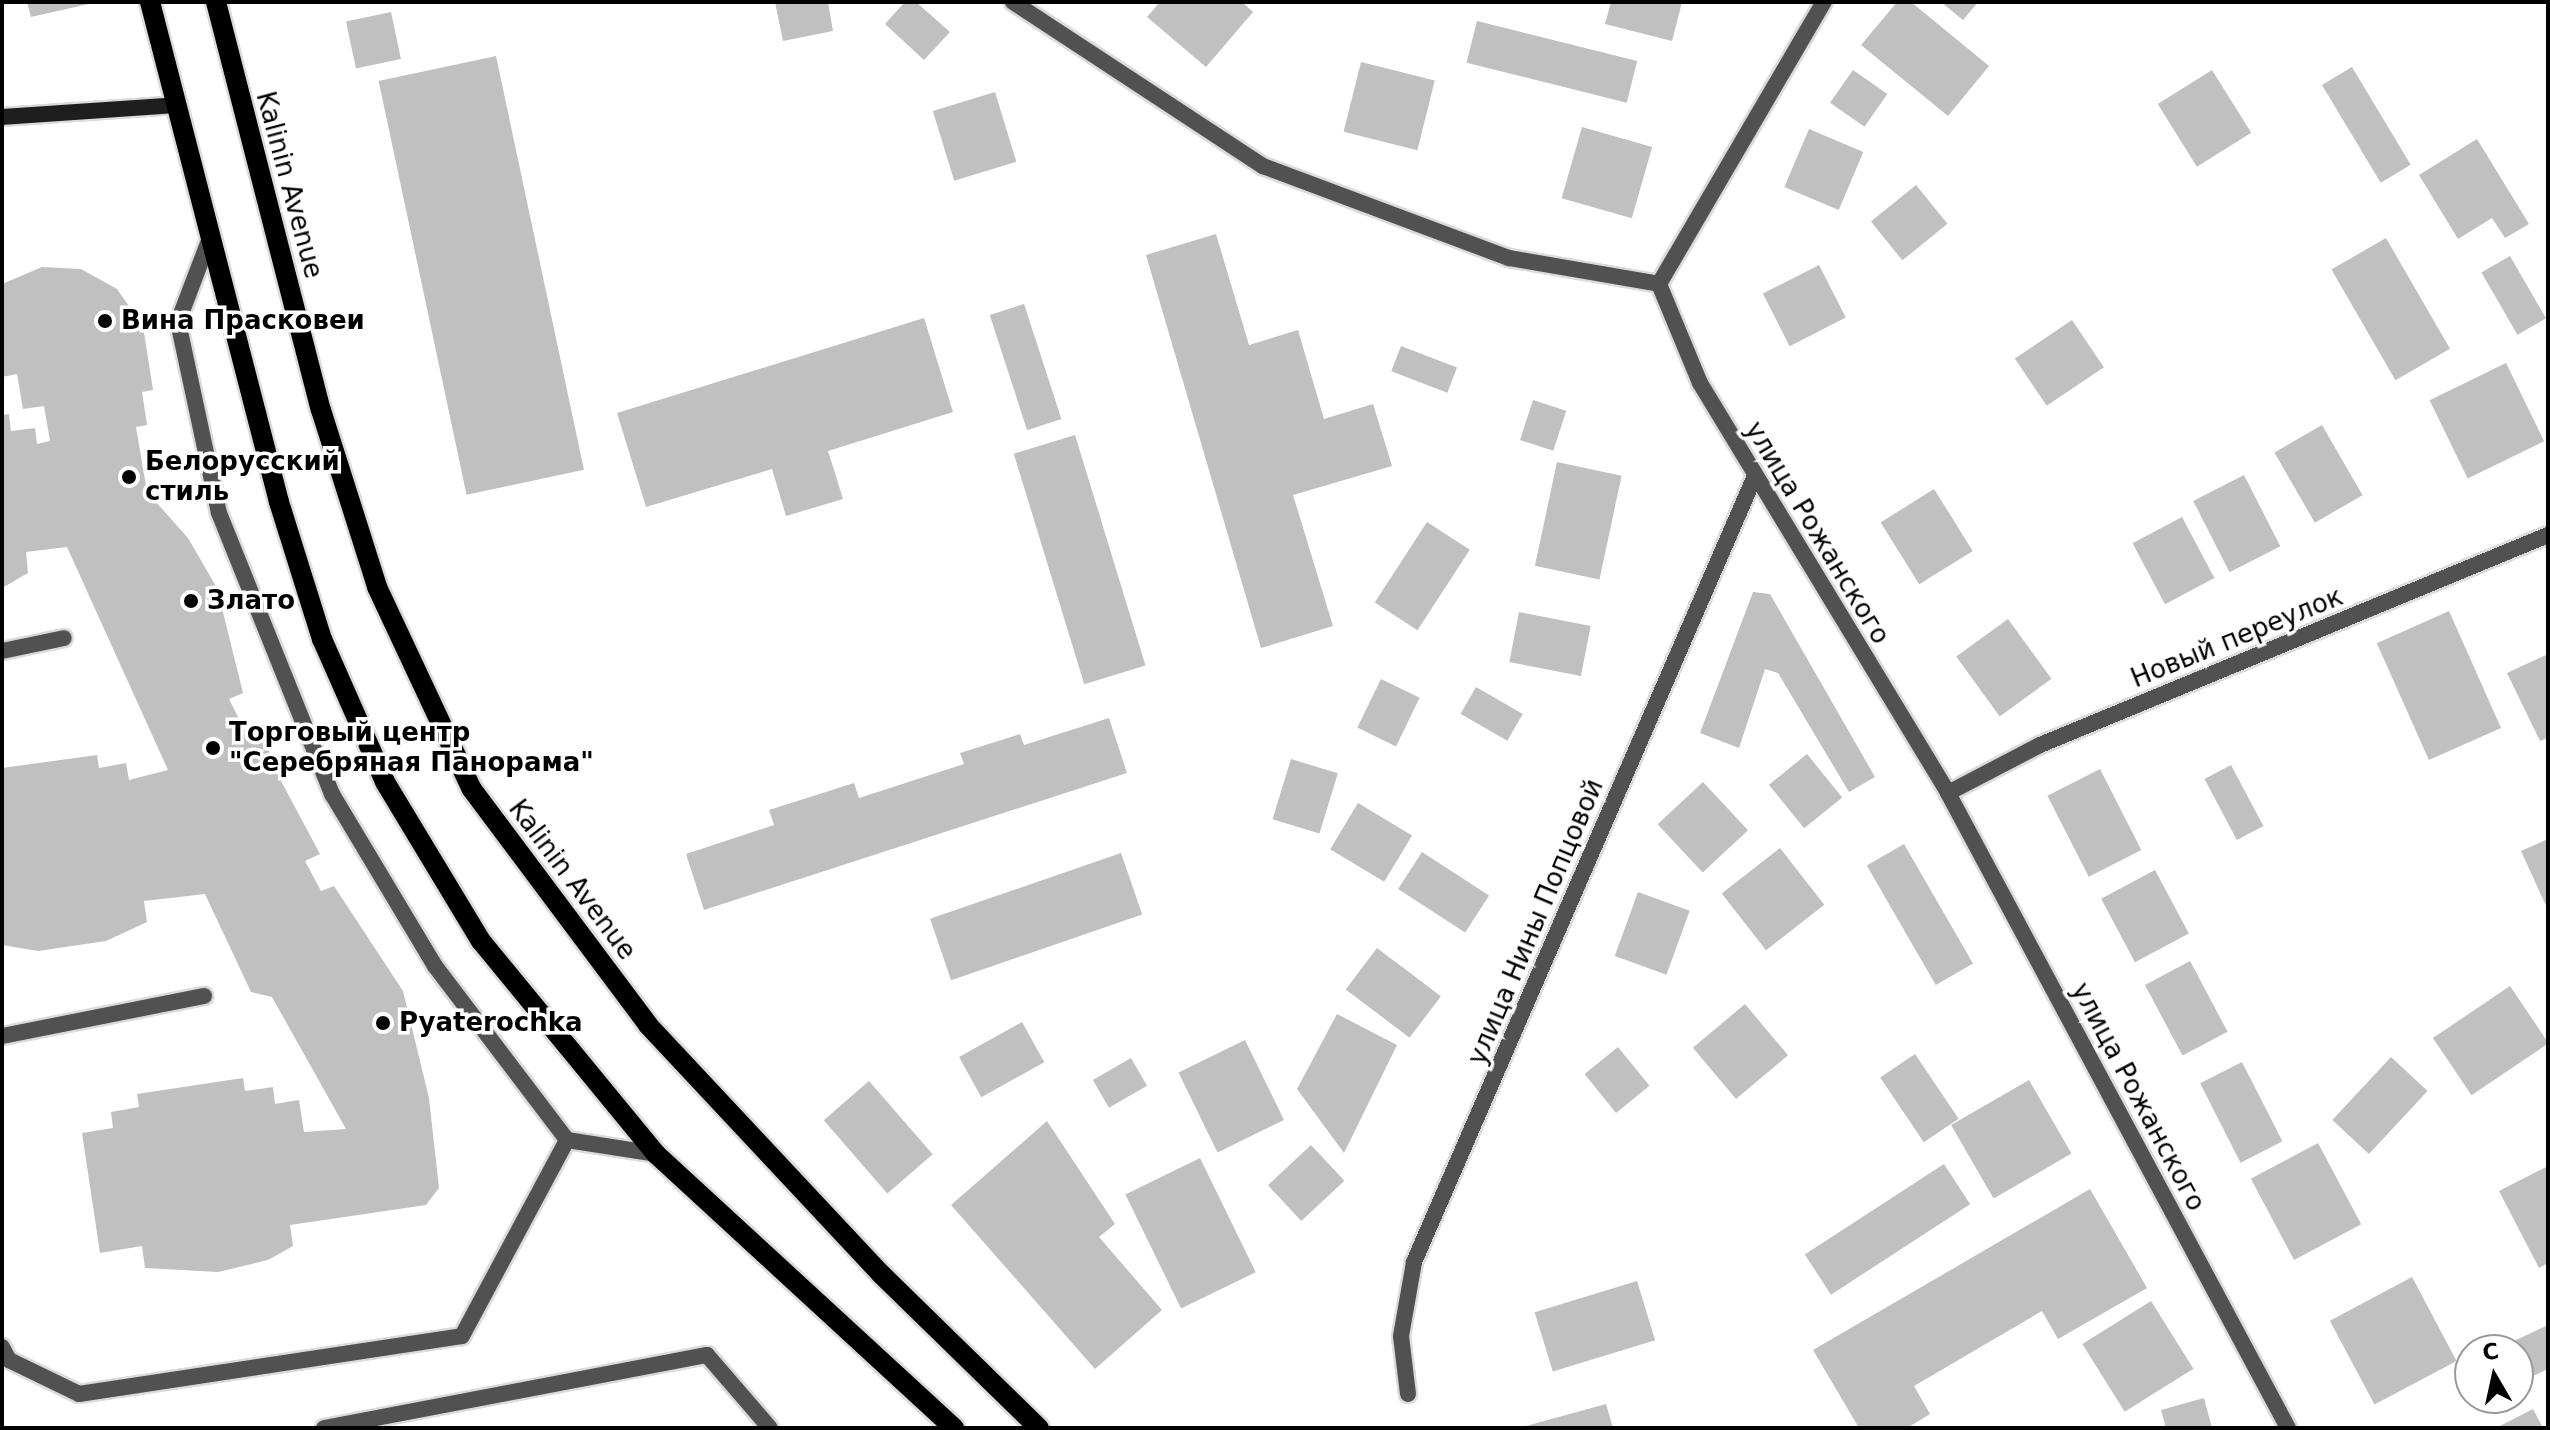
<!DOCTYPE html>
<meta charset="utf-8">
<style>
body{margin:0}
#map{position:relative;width:2550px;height:1430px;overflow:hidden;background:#fff;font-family:"DejaVu Sans",sans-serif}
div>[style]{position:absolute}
.building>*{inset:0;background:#c0c0c0;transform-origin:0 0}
.roads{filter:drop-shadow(2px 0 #dbdbdb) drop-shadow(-2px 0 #dbdbdb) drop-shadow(0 2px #dbdbdb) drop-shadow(0 -2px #dbdbdb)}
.lane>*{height:16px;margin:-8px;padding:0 8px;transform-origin:8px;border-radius:8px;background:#515151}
.street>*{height:16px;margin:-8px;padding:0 8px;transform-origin:8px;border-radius:8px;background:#515151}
.secondary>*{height:16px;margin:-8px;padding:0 8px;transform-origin:8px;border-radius:8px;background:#1e1e1e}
.primary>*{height:20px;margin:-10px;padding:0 10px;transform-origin:10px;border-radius:10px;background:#000}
.dots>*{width:22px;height:22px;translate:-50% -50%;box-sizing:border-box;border:4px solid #fff;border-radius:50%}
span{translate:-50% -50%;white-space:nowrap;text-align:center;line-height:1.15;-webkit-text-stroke:7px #fff;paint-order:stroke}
.street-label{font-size:26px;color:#000}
.poi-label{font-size:26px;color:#000;font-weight:700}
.left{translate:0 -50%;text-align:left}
.frame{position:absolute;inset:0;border:4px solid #000;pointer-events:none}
.north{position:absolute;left:2454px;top:1334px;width:80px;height:80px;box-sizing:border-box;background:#fff;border:2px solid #999;border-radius:50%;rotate:351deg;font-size:22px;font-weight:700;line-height:32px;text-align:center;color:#000}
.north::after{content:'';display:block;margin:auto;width:28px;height:36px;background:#000;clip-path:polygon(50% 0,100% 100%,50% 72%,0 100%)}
</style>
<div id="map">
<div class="building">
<i style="clip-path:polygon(27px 2px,93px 2px,93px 3px,31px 17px)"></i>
<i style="clip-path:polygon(775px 2px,828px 2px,833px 31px,783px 41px)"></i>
<i style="clip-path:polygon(905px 2px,916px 2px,950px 32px,924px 60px,885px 24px)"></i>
<i style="clip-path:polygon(1160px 2px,1242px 2px,1253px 12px,1206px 67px,1147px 17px)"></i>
<i style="clip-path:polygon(1611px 2px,1682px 2px,1672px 41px,1605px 24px)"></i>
<i style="clip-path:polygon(1897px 2px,1911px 2px,1989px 66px,1948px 116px,1861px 45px)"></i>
<i style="clip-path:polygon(1941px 2px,1978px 2px,1963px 20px)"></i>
<i style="left:391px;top:12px;width:48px;height:46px;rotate:78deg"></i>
<i style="left:1477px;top:21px;width:165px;height:43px;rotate:14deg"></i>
<i style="left:496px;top:56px;width:423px;height:120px;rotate:78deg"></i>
<i style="left:1361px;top:62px;width:76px;height:72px;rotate:14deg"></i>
<i style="left:2352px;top:67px;width:114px;height:35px;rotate:59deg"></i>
<i style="left:1853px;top:70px;width:42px;height:40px;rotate:35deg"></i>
<i style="left:2212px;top:70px;width:74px;height:64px;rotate:58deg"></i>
<i style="left:995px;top:92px;width:73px;height:65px;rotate:73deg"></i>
<i style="left:1582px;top:127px;width:73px;height:74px;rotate:16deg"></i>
<i style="left:1809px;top:129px;width:59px;height:63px;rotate:23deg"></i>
<i style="clip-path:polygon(2477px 139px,2529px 224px,2505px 238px,2492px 218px,2458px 239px,2419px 175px)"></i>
<i style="left:1916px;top:185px;width:50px;height:58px;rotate:51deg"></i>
<i style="clip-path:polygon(1216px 234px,1249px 345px,1298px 330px,1324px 419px,1373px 404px,1392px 466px,1293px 495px,1333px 626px,1261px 648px,1146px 255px)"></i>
<i style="left:2386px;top:238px;width:128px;height:63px;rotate:60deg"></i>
<i style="left:2510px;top:256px;width:72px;height:33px;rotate:60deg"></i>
<i style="left:1819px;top:265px;width:59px;height:63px;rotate:63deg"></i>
<i style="clip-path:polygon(42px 267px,81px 269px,117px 289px,143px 326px,153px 390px,142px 392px,147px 425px,136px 427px,147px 492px,188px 538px,217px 588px,243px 693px,229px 699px,246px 733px,263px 726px,272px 764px,320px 854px,305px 861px,321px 891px,334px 886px,403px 991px,429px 1098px,439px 1188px,426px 1205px,290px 1225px,293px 1246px,268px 1260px,218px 1272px,145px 1268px,142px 1246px,100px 1253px,82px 1133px,113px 1128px,111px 1112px,139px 1107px,137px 1094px,243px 1078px,245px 1091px,273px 1087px,275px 1104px,299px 1100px,304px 1132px,346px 1129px,272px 997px,251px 992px,205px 894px,144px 901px,147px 922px,106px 941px,38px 951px,2px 945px,2px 768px,97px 755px,99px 768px,126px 763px,129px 780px,168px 770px,67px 547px,26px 552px,28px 573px,2px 588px,2px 415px,9px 414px,11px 431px,35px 428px,37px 444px,50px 441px,44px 406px,23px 409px,17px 374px,2px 377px,2px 284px)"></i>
<i style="left:1024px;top:304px;width:121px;height:36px;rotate:72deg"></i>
<i style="clip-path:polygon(924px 318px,953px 412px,828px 451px,843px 499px,786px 516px,772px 469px,646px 507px,617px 413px)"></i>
<i style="left:2072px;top:320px;width:57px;height:69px;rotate:56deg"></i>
<i style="left:1401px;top:346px;width:60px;height:27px;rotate:21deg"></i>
<i style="left:2506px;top:363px;width:87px;height:85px;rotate:64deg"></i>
<i style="left:1533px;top:400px;width:35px;height:42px;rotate:18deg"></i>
<i style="left:2322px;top:425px;width:81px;height:55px;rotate:60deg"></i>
<i style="left:1075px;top:435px;width:241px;height:64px;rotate:73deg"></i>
<i style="left:1557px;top:462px;width:66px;height:106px;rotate:12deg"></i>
<i style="left:2244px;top:475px;width:80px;height:57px;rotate:63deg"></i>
<i style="left:1934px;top:489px;width:73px;height:63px;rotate:58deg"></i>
<i style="left:2182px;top:517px;width:69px;height:56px;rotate:62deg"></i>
<i style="left:1427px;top:522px;width:51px;height:96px;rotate:33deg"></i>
<i style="clip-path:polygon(1753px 592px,1770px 594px,1875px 777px,1849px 792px,1778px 673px,1765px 669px,1739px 748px,1700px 733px)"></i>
<i style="left:2449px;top:611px;width:128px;height:79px;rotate:66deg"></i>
<i style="left:1519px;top:612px;width:73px;height:51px;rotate:11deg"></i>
<i style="left:2008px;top:619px;width:74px;height:64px;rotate:54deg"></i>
<i style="clip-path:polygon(2548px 654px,2548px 738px,2540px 741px,2507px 673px)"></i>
<i style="left:1381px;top:679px;width:43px;height:54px;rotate:26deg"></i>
<i style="left:1476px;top:687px;width:54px;height:31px;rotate:30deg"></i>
<i style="clip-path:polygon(1109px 718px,1127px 773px,704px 910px,686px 854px,774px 825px,769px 810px,854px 783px,859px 798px,964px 764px,960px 753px,1020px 734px,1024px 745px)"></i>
<i style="left:1807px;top:754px;width:56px;height:49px;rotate:51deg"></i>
<i style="left:1291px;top:759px;width:49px;height:63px;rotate:17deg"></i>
<i style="left:2231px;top:765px;width:69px;height:30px;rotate:62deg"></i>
<i style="left:2100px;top:769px;width:91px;height:59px;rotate:63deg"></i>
<i style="left:1703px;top:782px;width:66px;height:62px;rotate:47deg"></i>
<i style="left:1358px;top:803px;width:63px;height:54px;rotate:31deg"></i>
<i style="clip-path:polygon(2548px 839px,2548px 910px,2521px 851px)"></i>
<i style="left:1904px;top:844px;width:138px;height:43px;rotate:60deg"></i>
<i style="left:1780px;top:848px;width:72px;height:74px;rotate:52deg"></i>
<i style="left:1422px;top:852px;width:80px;height:44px;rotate:33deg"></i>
<i style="left:1121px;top:853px;width:65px;height:202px;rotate:71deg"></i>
<i style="left:2155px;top:870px;width:72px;height:61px;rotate:62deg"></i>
<i style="left:1638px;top:892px;width:55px;height:68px;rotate:20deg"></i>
<i style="left:1377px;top:948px;width:80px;height:52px;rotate:37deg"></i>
<i style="left:2190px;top:961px;width:80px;height:51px;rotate:62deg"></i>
<i style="left:2510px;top:986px;width:69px;height:93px;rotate:56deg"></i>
<i style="left:1745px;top:1004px;width:67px;height:68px;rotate:50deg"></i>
<i style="clip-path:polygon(1337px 1014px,1397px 1045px,1344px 1153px,1297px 1089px)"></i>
<i style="left:1022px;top:1022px;width:46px;height:72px;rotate:61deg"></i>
<i style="left:1245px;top:1040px;width:89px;height:74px;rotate:64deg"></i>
<i style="left:1618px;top:1047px;width:50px;height:43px;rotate:51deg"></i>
<i style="left:1915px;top:1054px;width:78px;height:42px;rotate:56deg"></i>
<i style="left:2391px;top:1057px;width:50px;height:86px;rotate:43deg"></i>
<i style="left:1131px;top:1058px;width:32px;height:44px;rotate:60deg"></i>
<i style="left:2242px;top:1062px;width:89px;height:47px;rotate:63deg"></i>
<i style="left:2029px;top:1080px;width:85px;height:90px;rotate:60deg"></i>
<i style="left:869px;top:1081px;width:97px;height:60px;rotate:49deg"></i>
<i style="clip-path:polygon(1047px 1121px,1115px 1224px,1099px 1237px,1162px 1310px,1095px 1369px,951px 1205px)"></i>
<i style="left:2318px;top:1143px;width:92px;height:76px;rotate:62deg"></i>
<i style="left:1311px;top:1145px;width:49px;height:59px;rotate:47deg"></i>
<i style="left:1200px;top:1158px;width:127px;height:83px;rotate:64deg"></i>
<i style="left:1944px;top:1164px;width:48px;height:166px;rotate:57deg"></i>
<i style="clip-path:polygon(2548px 1166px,2548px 1263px,2539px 1268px,2499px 1191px)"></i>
<i style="clip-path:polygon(2090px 1189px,2147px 1288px,2058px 1339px,2042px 1311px,1914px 1386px,1930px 1414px,1907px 1428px,1859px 1428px,1813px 1350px)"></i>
<i style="left:2412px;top:1277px;width:95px;height:93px;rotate:62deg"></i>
<i style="left:1637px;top:1281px;width:62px;height:107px;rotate:73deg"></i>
<i style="left:2151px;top:1301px;width:80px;height:81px;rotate:58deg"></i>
<i style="clip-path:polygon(2548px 1325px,2548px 1369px,2527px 1379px,2510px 1343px)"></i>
<i style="clip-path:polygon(2204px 1398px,2212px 1428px,2166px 1428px,2161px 1410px)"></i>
<i style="clip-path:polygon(1606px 1404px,1613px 1428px,1522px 1428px,1522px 1427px)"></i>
<i style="clip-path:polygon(2533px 1409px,2543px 1428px,2496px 1428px)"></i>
</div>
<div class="roads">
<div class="lane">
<i style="left:208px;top:243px;width:85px;rotate:110.8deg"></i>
<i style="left:178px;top:322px;width:195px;rotate:77.9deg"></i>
<i style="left:219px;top:513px;width:303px;rotate:68.1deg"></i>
<i style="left:332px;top:794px;width:200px;rotate:59.1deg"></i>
<i style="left:435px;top:966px;width:218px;rotate:52.8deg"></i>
<i style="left:567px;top:1140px;width:90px;rotate:8.9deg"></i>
<i style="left:2px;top:651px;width:63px;rotate:-11.8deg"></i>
<i style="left:2px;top:1036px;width:206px;rotate:-11.2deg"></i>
<i style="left:2px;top:1347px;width:15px;rotate:62deg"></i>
<i style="left:9px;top:1360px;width:78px;rotate:25.9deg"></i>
<i style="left:79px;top:1394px;width:387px;rotate:-8.6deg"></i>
<i style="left:462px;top:1336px;width:222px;rotate:-61.8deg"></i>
<i style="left:324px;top:1428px;width:390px;rotate:-10.8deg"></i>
<i style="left:707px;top:1355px;width:96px;rotate:49.2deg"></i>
</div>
<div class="street">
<i style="left:1013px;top:2px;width:299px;rotate:33.3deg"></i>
<i style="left:1263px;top:166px;width:263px;rotate:20.5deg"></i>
<i style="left:1509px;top:258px;width:152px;rotate:9.8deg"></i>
<i style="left:1659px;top:284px;width:107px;rotate:67.5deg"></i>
<i style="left:1700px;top:383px;width:479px;rotate:58.8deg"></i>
<i style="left:1948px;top:793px;width:720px;rotate:61.83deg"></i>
<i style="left:1659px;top:284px;width:327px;rotate:-59.7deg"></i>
<i style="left:1948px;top:793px;width:104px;rotate:-27.6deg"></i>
<i style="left:2040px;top:745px;width:550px;rotate:-22.46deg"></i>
<i style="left:1408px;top:1394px;width:58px;rotate:-96.9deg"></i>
<i style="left:1401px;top:1336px;width:75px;rotate:-80deg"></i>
<i style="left:1414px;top:1262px;width:855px;rotate:-66.55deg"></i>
</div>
<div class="secondary">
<i style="left:2px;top:117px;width:174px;rotate:-3.9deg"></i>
</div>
<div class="primary">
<i style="left:150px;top:2px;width:516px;rotate:75.53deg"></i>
<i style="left:279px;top:502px;width:144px;rotate:72.6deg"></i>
<i style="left:322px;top:639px;width:156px;rotate:66.2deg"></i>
<i style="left:385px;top:782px;width:186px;rotate:58.9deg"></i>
<i style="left:481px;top:941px;width:276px;rotate:50.6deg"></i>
<i style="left:656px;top:1154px;width:405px;rotate:42.6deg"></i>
<i style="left:216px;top:2px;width:421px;rotate:75.6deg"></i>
<i style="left:321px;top:410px;width:186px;rotate:72.4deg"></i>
<i style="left:377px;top:587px;width:222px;rotate:64.9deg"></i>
<i style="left:471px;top:788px;width:296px;rotate:53.2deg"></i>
<i style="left:648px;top:1025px;width:341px;rotate:46.9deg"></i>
<i style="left:881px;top:1274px;width:221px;rotate:44.3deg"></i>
</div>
</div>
<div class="dots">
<i style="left:105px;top:321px;background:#000"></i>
<i style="left:129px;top:477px;background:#000"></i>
<i style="left:191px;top:601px;background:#000"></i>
<i style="left:213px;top:748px;background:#000"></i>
<i style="left:383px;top:1023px;background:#000"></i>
</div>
<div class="street-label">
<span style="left:289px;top:185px;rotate:75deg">Kalinin Avenue</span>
<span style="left:1817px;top:533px;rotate:59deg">улица Рожанского</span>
<span style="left:2237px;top:638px;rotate:-22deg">Новый переулок</span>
<span style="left:572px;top:880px;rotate:53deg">Kalinin Avenue</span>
<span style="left:1536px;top:922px;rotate:-67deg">улица Нины Попцовой</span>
<span style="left:2138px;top:1097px;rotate:62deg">улица Рожанского</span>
</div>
<div class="poi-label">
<span class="left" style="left:121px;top:321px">Вина Прасковеи</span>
<span class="left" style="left:145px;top:477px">Белорусский<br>стиль</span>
<span class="left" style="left:207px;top:601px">Злато</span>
<span class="left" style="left:229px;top:748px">Торговый центр<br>"Серебряная Панорама"</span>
<span class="left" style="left:399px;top:1023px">Pyaterochka</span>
</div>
<div class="frame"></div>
<div class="north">С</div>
</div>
